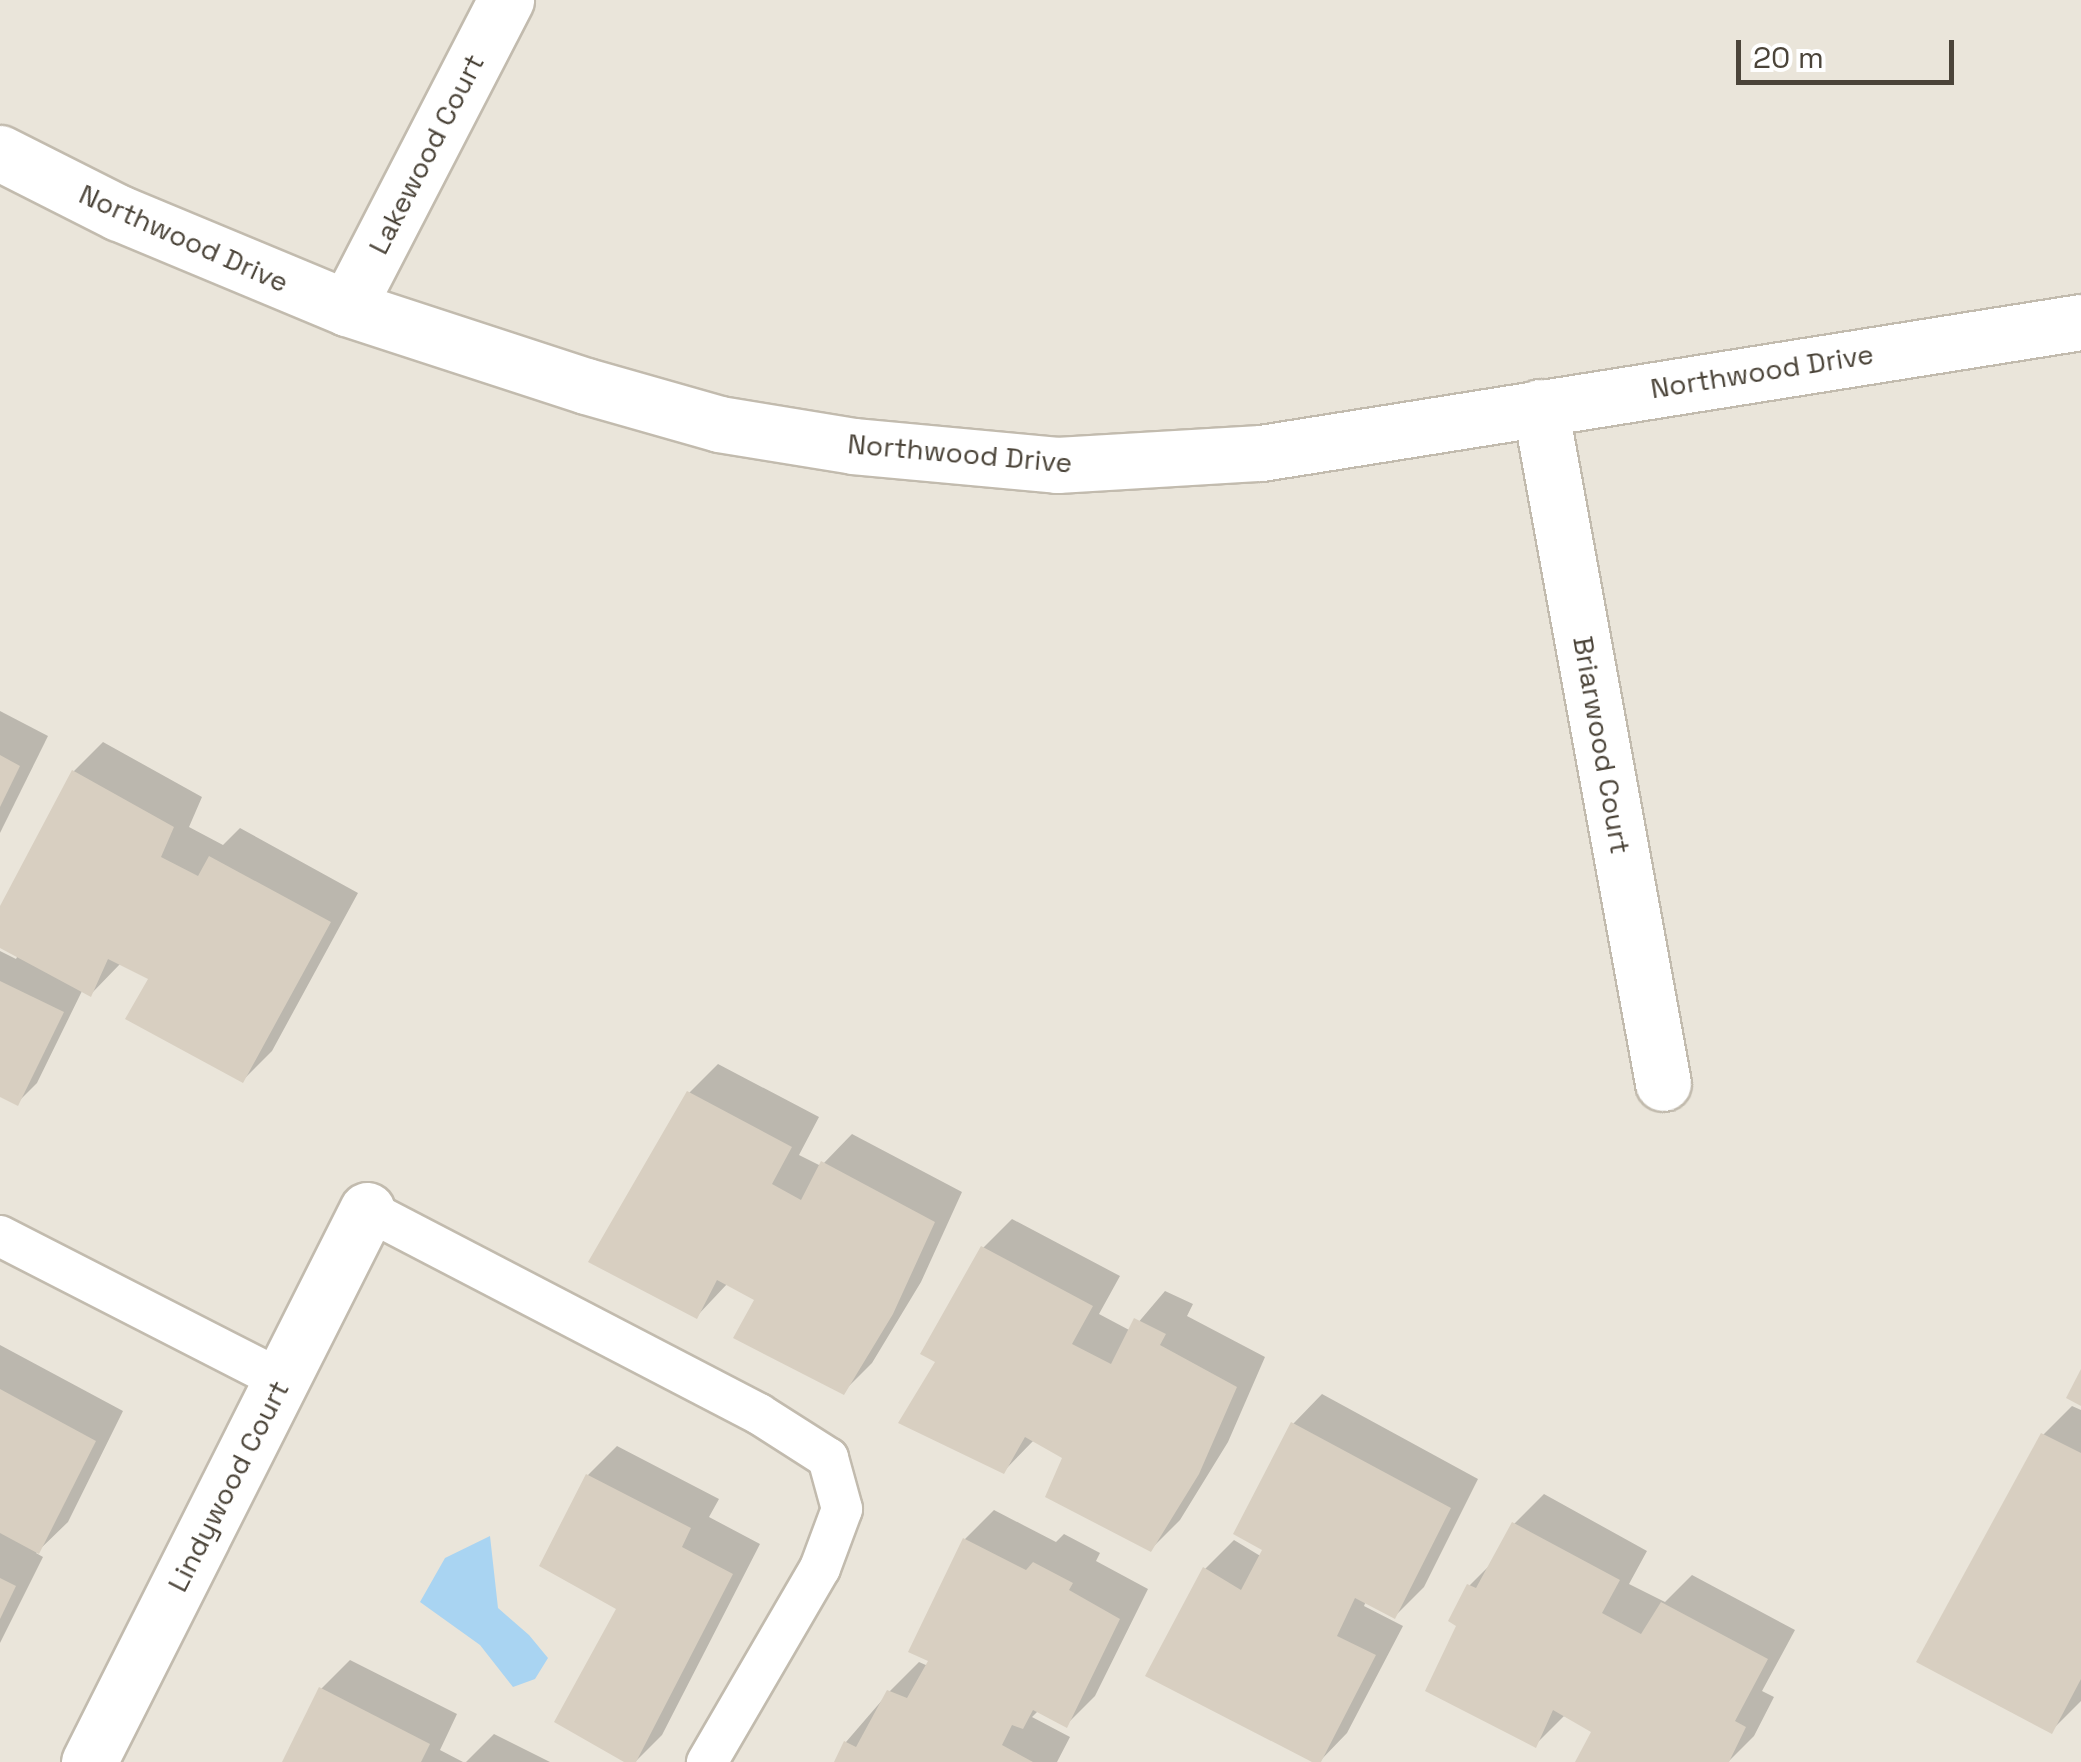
<!DOCTYPE html>
<style>
body{margin:0}
#map{position:relative;width:2081px;height:1762px;overflow:hidden;background:#f6f3ec;font-family:"Space Grotesk",sans-serif}
div>[style]{position:absolute}
.residential>*{inset:0;background:#eae5da;transform-origin:0 0}
.water>*{inset:0;background:#a9d4f2}
.shadow>*{inset:0;background:#0003}
.building>*{inset:0;background:#d8cfc1}
.roads{filter:drop-shadow(2px 0 #c2bbae) drop-shadow(-2px 0 #c2bbae) drop-shadow(0 2px #c2bbae) drop-shadow(0 -2px #c2bbae)}
.lane>*{height:40px;margin:-20px;padding:0 20px;transform-origin:20px;border-radius:20px;background:#fff}
.street>*{height:55px;margin:-27.5px;padding:0 27.5px;transform-origin:27.5px;border-radius:27.5px;background:#fff}
span{translate:-50% -50%;white-space:nowrap;text-align:center;line-height:1.15;-webkit-text-stroke:8px #fff;paint-order:stroke}
.street-label{font-size:28px;color:#4b4439}
.scale{position:absolute;left:1736px;top:40px;width:218px;height:45px;box-sizing:border-box;border:5px solid #4b4439;border-top:0;padding-left:12px;font-size:30px;line-height:35px;white-space:nowrap;color:#4b4439;-webkit-text-stroke:8px #fff;paint-order:stroke}
</style>
<div id="map">
<div class="residential">
<i style="left:0;top:0;width:2081px;height:1762px"></i>
</div>
<div class="water">
<i style="clip-path:polygon(490px 1536px,498px 1608px,529px 1635px,548px 1658px,535px 1679px,513px 1687px,480px 1645px,420px 1602px,445px 1558px)"></i>
</div>
<div class="shadow">
<i style="clip-path:polygon(0 711px,48px 736px,0 833px)"></i>
<i style="clip-path:polygon(103px 742px,202px 797px,189px 827px,223px 845px,240px 828px,358px 893px,272px 1051px,243px 1080px,151px 978px,121px 963px,91px 994px,83px 989px,37px 1083px,17px 1103px,0 1094px,0 951px,16px 959px,18px 955px,0 945px,0 911px,74px 771px)"></i>
<i style="clip-path:polygon(718px 1064px,819px 1117px,799px 1155px,821px 1166px,852px 1134px,962px 1192px,921px 1282px,872px 1363px,843px 1392px,758px 1299px,728px 1283px,697px 1316px,689px 1093px)"></i>
<i style="clip-path:polygon(1012px 1219px,1120px 1276px,1099px 1314px,1131px 1331px,1165px 1291px,1193px 1304px,1187px 1316px,1265px 1357px,1228px 1442px,1180px 1520px,1151px 1549px,1065px 1457px,1034px 1440px,1004px 1471px,938px 1361px,983px 1248px)"></i>
<i style="clip-path:polygon(0 1345px,123px 1411px,68px 1522px,36px 1553px,43px 1557px,0 1643px)"></i>
<i style="clip-path:polygon(1322px 1394px,1478px 1479px,1424px 1587px,1395px 1616px,1366px 1601px,1364px 1606px,1403px 1626px,1347px 1733px,1319px 1762px,1205px 1569px,1234px 1540px,1262px 1557px,1293px 1424px)"></i>
<i style="clip-path:polygon(2072px 1406px,2081px 1410px,2081px 1701px,2051px 1731px,2043px 1435px)"></i>
<i style="clip-path:polygon(617px 1446px,719px 1499px,709px 1517px,760px 1544px,662px 1735px,635px 1762px,629px 1762px,619px 1609px,588px 1475px)"></i>
<i style="clip-path:polygon(1544px 1494px,1647px 1551px,1629px 1584px,1665px 1602px,1692px 1575px,1795px 1630px,1762px 1691px,1774px 1697px,1754px 1736px,1728px 1762px,1578px 1762px,1595px 1731px,1564px 1716px,1535px 1745px,1459px 1625px,1470px 1585px,1494px 1561px,1514px 1524px)"></i>
<i style="clip-path:polygon(994px 1510px,1056px 1542px,1064px 1534px,1100px 1553px,1096px 1561px,1148px 1589px,1095px 1696px,1066px 1725px,1039px 1710px,1032px 1717px,1070px 1737px,1057px 1762px,837px 1762px,846px 1742px,890px 1691px,919px 1662px,928px 1666px,965px 1539px)"></i>
<i style="clip-path:polygon(350px 1660px,457px 1714px,440px 1750px,463px 1762px,285px 1762px,321px 1689px)"></i>
<i style="clip-path:polygon(494px 1734px,550px 1762px,466px 1762px)"></i>
</div>
<div class="building">
<i style="clip-path:polygon(0 755px,20px 766px,0 807px)"></i>
<i style="clip-path:polygon(72px 770px,174px 827px,161px 857px,198px 876px,209px 856px,331px 922px,243px 1083px,125px 1019px,148px 979px,108px 959px,91px 997px,0 948px,0 906px)"></i>
<i style="clip-path:polygon(0 981px,64px 1012px,18px 1106px,0 1097px)"></i>
<i style="clip-path:polygon(687px 1091px,792px 1147px,772px 1184px,801px 1200px,821px 1161px,935px 1222px,893px 1314px,844px 1395px,733px 1338px,754px 1300px,717px 1280px,697px 1319px,588px 1262px)"></i>
<i style="clip-path:polygon(981px 1246px,1093px 1306px,1072px 1344px,1111px 1364px,1134px 1318px,1166px 1334px,1160px 1345px,1237px 1387px,1199px 1474px,1151px 1552px,1045px 1497px,1062px 1458px,1025px 1437px,1004px 1474px,898px 1423px,935px 1362px,920px 1354px)"></i>
<i style="clip-path:polygon(2081px 1369px,2081px 1406px,2066px 1398px)"></i>
<i style="clip-path:polygon(0 1389px,96px 1441px,39px 1554px,0 1533px)"></i>
<i style="clip-path:polygon(1291px 1422px,1451px 1508px,1395px 1619px,1355px 1598px,1337px 1636px,1376px 1655px,1321px 1762px,1312px 1762px,1145px 1676px,1203px 1567px,1241px 1590px,1262px 1550px,1233px 1534px)"></i>
<i style="clip-path:polygon(2041px 1433px,2081px 1453px,2081px 1679px,2052px 1734px,1916px 1662px)"></i>
<i style="clip-path:polygon(586px 1474px,691px 1528px,682px 1547px,733px 1574px,636px 1762px,624px 1762px,554px 1722px,616px 1609px,539px 1566px)"></i>
<i style="clip-path:polygon(1512px 1522px,1620px 1580px,1602px 1613px,1641px 1634px,1661px 1602px,1768px 1659px,1735px 1721px,1746px 1727px,1729px 1762px,1575px 1762px,1591px 1732px,1553px 1710px,1536px 1748px,1425px 1691px,1456px 1626px,1448px 1621px,1467px 1584px,1476px 1588px)"></i>
<i style="clip-path:polygon(963px 1538px,1026px 1570px,1033px 1562px,1073px 1583px,1069px 1590px,1120px 1619px,1067px 1728px,1033px 1710px,1023px 1729px,1012px 1725px,1002px 1745px,1033px 1762px,834px 1762px,844px 1741px,856px 1747px,887px 1690px,907px 1698px,928px 1661px,908px 1652px)"></i>
<i style="clip-path:polygon(0 1578px,16px 1586px,0 1619px)"></i>
<i style="clip-path:polygon(319px 1687px,430px 1744px,421px 1762px,282px 1762px)"></i>
</div>
<div class="roads">
<div class="lane">
<i style="left:367px;top:1210px;width:442px;rotate:27.5deg"></i>
<i style="left:759px;top:1414px;width:82px;rotate:32.5deg"></i>
<i style="left:828px;top:1458px;width:53px;rotate:74.6deg"></i>
<i style="left:842px;top:1509px;width:63px;rotate:110.4deg"></i>
<i style="left:820px;top:1568px;width:225px;rotate:120.2deg"></i>
<i style="left:0;top:1236px;width:317px;rotate:27.1deg"></i>
</div>
<div class="street">
<i style="left:0;top:153px;width:133px;rotate:26.8deg"></i>
<i style="left:119px;top:213px;width:247px;rotate:22.6deg"></i>
<i style="left:347px;top:308px;width:251px;rotate:18.1deg"></i>
<i style="left:586px;top:386px;width:138px;rotate:15.9deg"></i>
<i style="left:719px;top:424px;width:136px;rotate:9.3deg"></i>
<i style="left:853px;top:446px;width:205px;rotate:5.3deg"></i>
<i style="left:1057px;top:465px;width:204px;rotate:-3.4deg"></i>
<i style="left:1261px;top:453px;width:830px;rotate:-9.08deg"></i>
<i style="left:347px;top:308px;width:347px;rotate:-62.7deg"></i>
<i style="left:1540px;top:407px;width:687px;rotate:79.69deg"></i>
<i style="left:89px;top:1762px;width:618px;rotate:-63.27deg"></i>
</div>
</div>
<div class="street-label">
<span style="left:426px;top:154px;rotate:-63deg">Lakewood Court</span>
<span style="left:184px;top:238px;rotate:24deg">Northwood Drive</span>
<span style="left:1762px;top:371px;rotate:-9deg">Northwood Drive</span>
<span style="left:960px;top:453px;rotate:5deg">Northwood Drive</span>
<span style="left:1602px;top:745px;rotate:80deg">Briarwood Court</span>
<span style="left:228px;top:1486px;rotate:-63deg">Lindywood Court</span>
</div>
<div class="scale">20 m</div>
</div>
